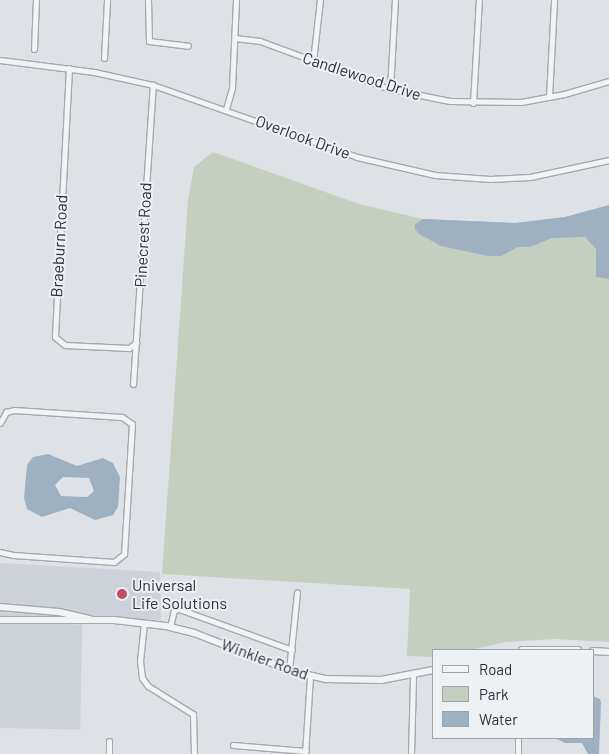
<!DOCTYPE html>
<style>
body{margin:0}
#map{position:relative;width:609px;height:754px;overflow:hidden;background:#dee2e6;font-family:Barlow,sans-serif}
div>[style]{position:absolute}
.built>*{inset:0;background:#cdd1d8;transform-origin:0 0}
.green>*{inset:0;background:#c5cfc0}
.water>*{inset:0;background:#9db1c3}
.roads{filter:drop-shadow(1px 0 #a4a9b0) drop-shadow(-1px 0 #a4a9b0) drop-shadow(0 1px #a4a9b0) drop-shadow(0 -1px #a4a9b0)}
.minor>*{height:5px;margin:-2.5px;padding:0 2.5px;transform-origin:2.5px;border-radius:2.5px;background:#f1f3f5}
.tertiary>*{height:6px;margin:-3px;padding:0 3px;transform-origin:3px;border-radius:3px;background:#f1f3f5}
.dots>*{width:14px;height:14px;translate:-50% -50%;box-sizing:border-box;border:2px solid #eef1f4;border-radius:50%}
span{translate:-50% -50%;white-space:nowrap;text-align:center;line-height:1.15;-webkit-text-stroke:4px #eef1f4;paint-order:stroke}
.street-label{font-size:16px;color:#29313c}
.poi-label{font-size:16px;color:#29313c}
.left{translate:0 -50%;text-align:left}
.legend{position:absolute;left:432px;top:649px;width:162px;height:90px;box-sizing:border-box;background:#eef1f4;border:1px solid #9fa4aa;margin:0;padding:6px 9px;list-style:none;font-size:15px;color:#29313c}
.legend li{display:flex;align-items:center;gap:10px;height:25px}
.legend b{width:25px;border:1px solid #9fa4aa}
</style>
<div id="map">
<div class="built">
<i style="clip-path:polygon(0 563px,160px 572px,161px 620px,97px 618px,64px 610px,0 604px)"></i>
<i style="clip-path:polygon(0 610px,63px 615px,77px 619px,0 617px)"></i>
<i style="left:0;top:623px;width:82px;height:105px;rotate:1deg"></i>
</div>
<div class="green">
<i style="clip-path:polygon(213px 152px,359px 204px,423px 219px,515px 223px,565px 217px,609px 205px,609px 642px,554px 639px,506px 642px,471px 650px,433px 650px,433px 657px,407px 656px,410px 589px,162px 574px,188px 200px,194px 167px)"></i>
</div>
<div class="water">
<i style="clip-path:polygon(609px 205px,609px 279px,596px 277px,596px 249px,585px 237px,552px 238px,530px 247px,518px 247px,501px 256px,488px 256px,441px 246px,419px 234px,415px 229px,415px 224px,423px 219px,515px 223px,565px 217px)"></i>
<i style="clip-path:polygon(evenodd,48px 454px,77px 466px,103px 458px,113px 463px,120px 477px,118px 507px,113px 515px,95px 520px,70px 508px,42px 517px,27px 509px,24px 498px,27px 465px,33px 457px,48px 454px,63px 477px,89px 478px,94px 491px,87px 497px,61px 496px,55px 485px,63px 477px)"></i>
<i style="clip-path:polygon(593px 696px,600px 699px,601px 703px,599px 754px,588px 754px,582px 743px,565px 743px,555px 738px,593px 738px)"></i>
</div>
<div class="roads">
<div class="minor">
<i style="left:148px;top:0;width:41px;rotate:88.6deg"></i>
<i style="left:149px;top:41px;width:39px;rotate:7deg"></i>
<i style="left:235px;top:38px;width:25px;rotate:7deg"></i>
<i style="left:260px;top:41px;width:139px;rotate:20.3deg"></i>
<i style="left:390px;top:89px;width:61px;rotate:11.3deg"></i>
<i style="left:450px;top:101px;width:71px;rotate:0.8deg"></i>
<i style="left:521px;top:102px;width:44px;rotate:-10.5deg"></i>
<i style="left:564px;top:94px;width:47px;rotate:-16.1deg"></i>
<i style="left:34px;top:49px;width:49px;rotate:-87.7deg"></i>
<i style="left:104px;top:58px;width:58px;rotate:-87deg"></i>
<i style="left:0;top:60px;width:95px;rotate:7.3deg"></i>
<i style="left:94px;top:72px;width:60px;rotate:12.4deg"></i>
<i style="left:153px;top:85px;width:216px;rotate:19.4deg"></i>
<i style="left:357px;top:157px;width:80px;rotate:13deg"></i>
<i style="left:435px;top:175px;width:55px;rotate:4.2deg"></i>
<i style="left:490px;top:179px;width:40px;rotate:-2.9deg"></i>
<i style="left:530px;top:177px;width:81px;rotate:-12.1deg"></i>
<i style="left:313px;top:61px;width:61px;rotate:-83.5deg"></i>
<i style="left:69px;top:68px;width:269px;rotate:93deg"></i>
<i style="left:55px;top:337px;width:13px;rotate:39deg"></i>
<i style="left:65px;top:345px;width:64px;rotate:2.7deg"></i>
<i style="left:129px;top:348px;width:9px;rotate:-36deg"></i>
<i style="left:390px;top:89px;width:89px;rotate:-86.8deg"></i>
<i style="left:549px;top:97px;width:97px;rotate:-87deg"></i>
<i style="left:473px;top:103px;width:103px;rotate:-86.7deg"></i>
<i style="left:226px;top:109px;width:22px;rotate:-74deg"></i>
<i style="left:232px;top:88px;width:88px;rotate:-87.4deg"></i>
<i style="left:133px;top:384px;width:300px;rotate:-86.2deg"></i>
<i style="left:0;top:423px;width:13px;rotate:-61deg"></i>
<i style="left:6px;top:412px;width:8px;rotate:-14deg"></i>
<i style="left:14px;top:410px;width:108px;rotate:3.7deg"></i>
<i style="left:122px;top:417px;width:12px;rotate:35deg"></i>
<i style="left:132px;top:424px;width:130px;rotate:93.5deg"></i>
<i style="left:124px;top:554px;width:13px;rotate:141deg"></i>
<i style="left:114px;top:562px;width:101px;rotate:-176deg"></i>
<i style="left:13px;top:555px;width:13px;rotate:-167deg"></i>
<i style="left:144px;top:623px;width:38px;rotate:96deg"></i>
<i style="left:140px;top:661px;width:17px;rotate:83deg"></i>
<i style="left:142px;top:678px;width:10px;rotate:53deg"></i>
<i style="left:148px;top:686px;width:53px;rotate:31.9deg"></i>
<i style="left:193px;top:714px;width:40px;rotate:88.6deg"></i>
<i style="left:170px;top:627px;width:17px;rotate:-77deg"></i>
<i style="left:174px;top:610px;width:5px;rotate:-11deg"></i>
<i style="left:179px;top:609px;width:120px;rotate:19.9deg"></i>
<i style="left:289px;top:670px;width:78px;rotate:-84.1deg"></i>
<i style="left:518px;top:738px;width:16px;rotate:90deg"></i>
<i style="left:233px;top:745px;width:73px;rotate:4.7deg"></i>
<i style="left:109px;top:754px;width:13px;rotate:-90deg"></i>
<i style="left:305px;top:754px;width:78px;rotate:-86.3deg"></i>
<i style="left:411px;top:754px;width:79px;rotate:-88.5deg"></i>
</div>
<div class="tertiary">
<i style="left:0;top:607px;width:59px;rotate:4.8deg"></i>
<i style="left:59px;top:612px;width:32px;rotate:13deg"></i>
<i style="left:0;top:620px;width:114px"></i>
<i style="left:114px;top:620px;width:52px;rotate:6.6deg"></i>
<i style="left:166px;top:626px;width:29px;rotate:14deg"></i>
<i style="left:194px;top:633px;width:108px;rotate:21.1deg"></i>
<i style="left:295px;top:672px;width:32px;rotate:13deg"></i>
<i style="left:326px;top:679px;width:55px;rotate:1deg"></i>
<i style="left:381px;top:680px;width:53px;rotate:-10.9deg"></i>
<i style="left:522px;top:650px;width:56px"></i>
<i style="left:593px;top:651px;width:16px;rotate:4deg"></i>
</div>
</div>
<div class="dots">
<i style="left:122px;top:594px;background:#c04f66"></i>
</div>
<div class="street-label">
<span style="left:362px;top:76px;rotate:18deg">Candlewood Drive</span>
<span style="left:303px;top:137px;rotate:20deg">Overlook Drive</span>
<span style="left:143px;top:235px;rotate:-87deg">Pinecrest Road</span>
<span style="left:59px;top:246px;rotate:-87deg">Braeburn Road</span>
<span style="left:265px;top:659px;rotate:20deg">Winkler Road</span>
</div>
<div class="poi-label">
<span class="left" style="left:132px;top:594px">Universal<br>Life Solutions</span>
</div>
<ul class="legend">
<li><b style="height:6px;background:#f1f3f5"></b>Road</li>
<li><b style="height:14px;background:#c5cfc0"></b>Park</li>
<li><b style="height:14px;background:#9db1c3"></b>Water</li>
</ul>
</div>
